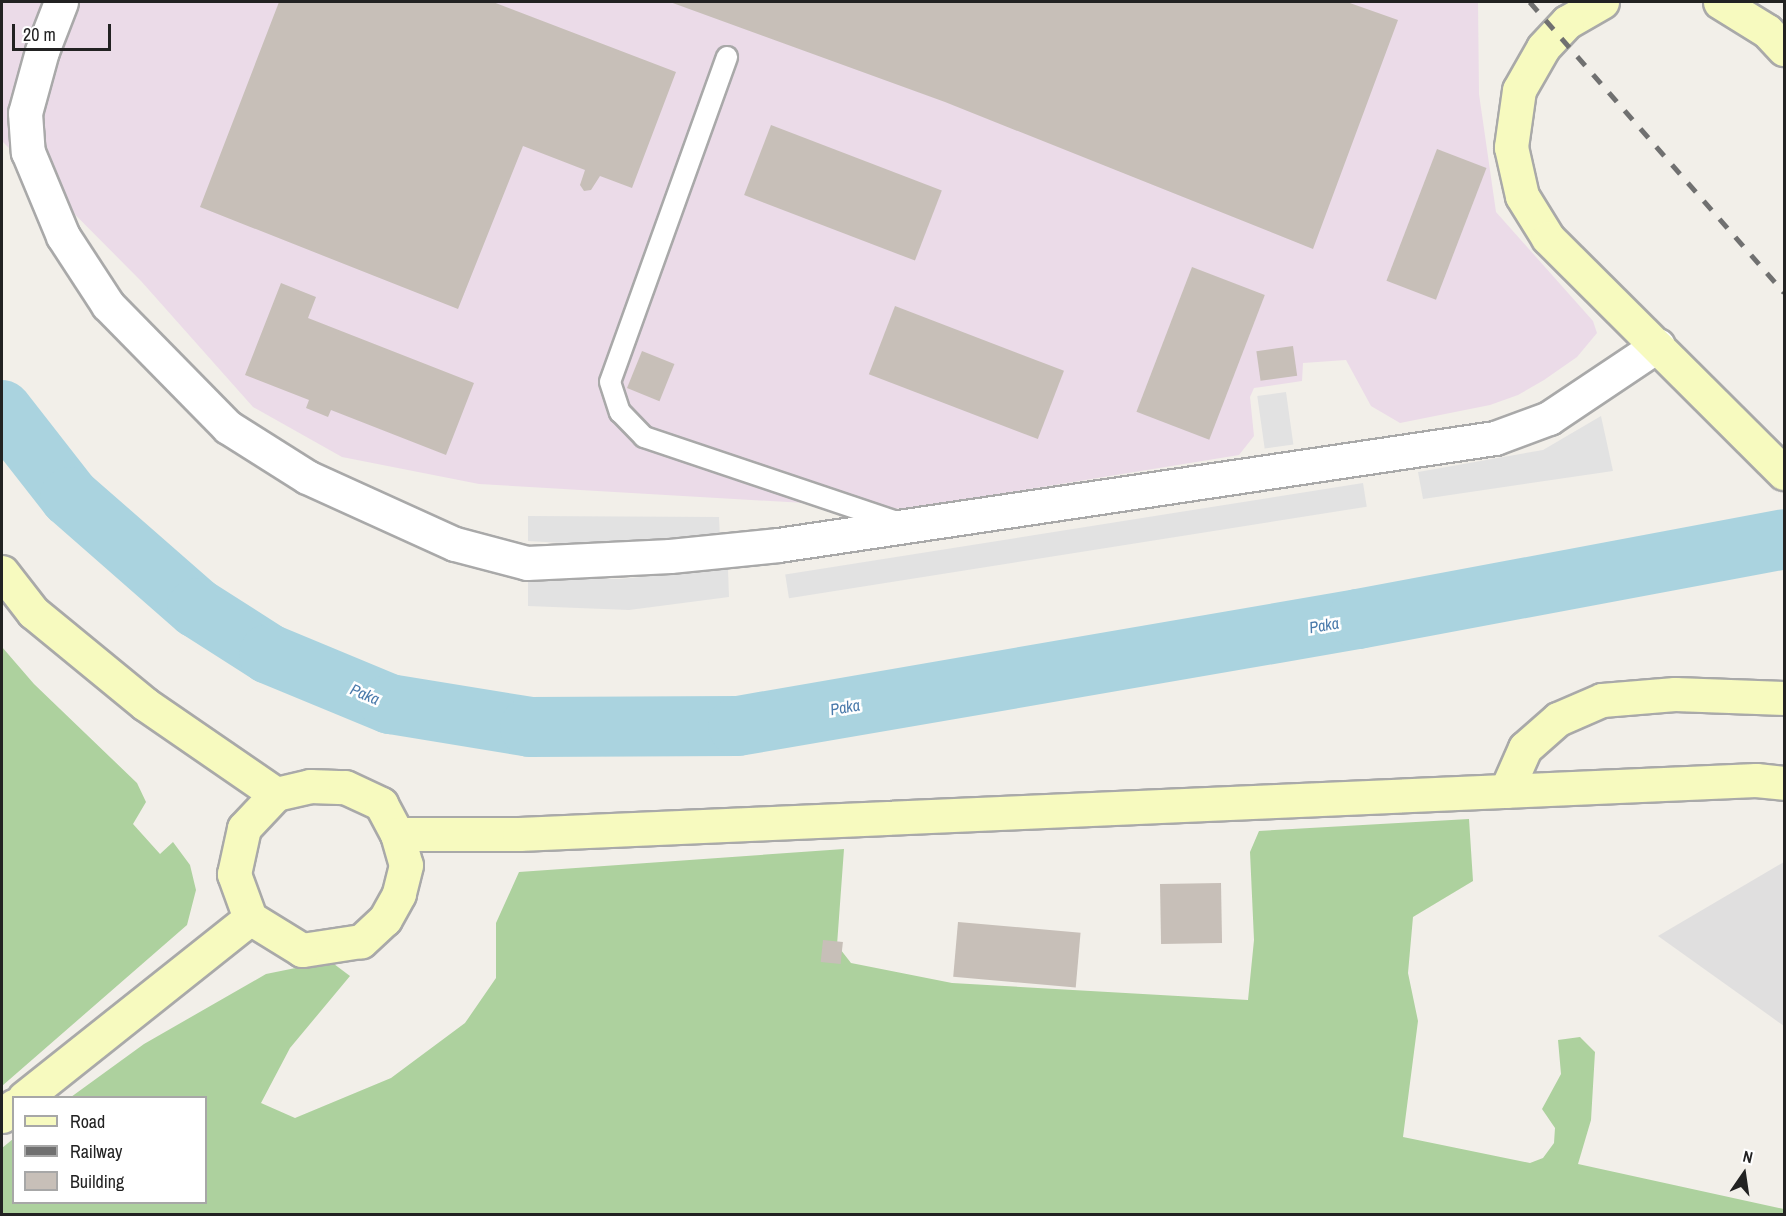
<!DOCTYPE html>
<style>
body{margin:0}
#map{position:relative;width:1786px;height:1216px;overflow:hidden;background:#f2efe9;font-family:"Archivo Narrow",sans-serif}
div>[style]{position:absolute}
.residential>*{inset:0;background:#e0dfdf}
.industrial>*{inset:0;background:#ebdbe8}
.forest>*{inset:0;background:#add19e}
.parking>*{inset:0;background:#e2e2e2;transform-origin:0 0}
.river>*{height:60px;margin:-30px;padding:0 30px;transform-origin:30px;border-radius:30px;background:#aad3df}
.building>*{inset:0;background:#c7bfb8;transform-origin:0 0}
.roads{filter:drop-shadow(2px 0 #a9a9a9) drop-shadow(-2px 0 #a9a9a9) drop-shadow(0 2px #a9a9a9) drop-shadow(0 -2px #a9a9a9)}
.lane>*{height:20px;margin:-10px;padding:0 10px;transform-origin:10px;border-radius:10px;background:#fff}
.street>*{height:33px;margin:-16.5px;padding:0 16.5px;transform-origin:16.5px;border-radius:16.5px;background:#fff}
.secondary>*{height:33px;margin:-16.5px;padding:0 16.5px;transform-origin:16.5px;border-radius:16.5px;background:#f7fabf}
.rail>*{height:4.5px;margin-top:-2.25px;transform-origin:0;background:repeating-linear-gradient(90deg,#707070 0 12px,transparent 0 24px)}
span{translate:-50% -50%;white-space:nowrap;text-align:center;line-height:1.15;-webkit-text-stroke:5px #fff;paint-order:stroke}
.water-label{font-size:16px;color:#4a7aab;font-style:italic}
.frame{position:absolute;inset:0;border:3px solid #222;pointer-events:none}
.legend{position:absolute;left:12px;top:1096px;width:195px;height:108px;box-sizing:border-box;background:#fff;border:2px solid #a7a7a7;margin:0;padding:8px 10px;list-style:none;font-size:18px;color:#222}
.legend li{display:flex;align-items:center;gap:12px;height:30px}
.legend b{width:30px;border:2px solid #a7a7a7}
.north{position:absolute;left:1714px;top:1144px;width:60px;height:60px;-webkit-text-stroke:4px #fff;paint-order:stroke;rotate:13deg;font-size:16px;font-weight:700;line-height:24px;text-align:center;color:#222}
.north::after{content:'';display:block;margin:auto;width:21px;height:27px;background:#222;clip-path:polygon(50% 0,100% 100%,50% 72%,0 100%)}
.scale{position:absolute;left:12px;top:24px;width:99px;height:27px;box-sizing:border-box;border:3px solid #222;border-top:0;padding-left:8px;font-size:18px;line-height:21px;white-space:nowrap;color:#222;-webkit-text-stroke:4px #fff;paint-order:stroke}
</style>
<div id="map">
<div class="residential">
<i style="clip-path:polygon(1784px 862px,1784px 1026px,1658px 936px)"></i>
</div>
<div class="industrial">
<i style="clip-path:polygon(2px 2px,1478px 2px,1479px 94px,1496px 212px,1593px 321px,1597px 333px,1577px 357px,1544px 380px,1518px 395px,1490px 405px,1400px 423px,1371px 406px,1346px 360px,1303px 363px,1302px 381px,1254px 388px,1250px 397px,1254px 436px,1239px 455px,906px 509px,479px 484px,342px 457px,253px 407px,141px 281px,2px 141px)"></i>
</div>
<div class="forest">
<i style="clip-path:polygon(2px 647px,34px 684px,137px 783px,146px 802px,133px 824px,160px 854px,173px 842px,190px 865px,196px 890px,187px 925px,2px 1086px)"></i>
<i style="clip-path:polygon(1469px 819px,1473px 881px,1413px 917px,1408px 973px,1418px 1021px,1403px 1137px,1530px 1163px,1543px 1158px,1554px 1143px,1555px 1128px,1542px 1109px,1561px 1074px,1558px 1040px,1580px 1037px,1595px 1052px,1591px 1120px,1578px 1164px,1784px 1209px,1784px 1214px,2px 1214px,2px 1148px,13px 1139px,14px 1202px,206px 1202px,206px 1098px,71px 1097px,144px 1044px,266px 974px,330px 961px,350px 976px,290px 1048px,261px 1103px,295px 1118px,391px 1078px,465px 1023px,496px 978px,496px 923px,519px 872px,844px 849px,837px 945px,851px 963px,952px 983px,1248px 1000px,1254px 940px,1250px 852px,1259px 831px)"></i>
</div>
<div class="parking">
<i style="left:1286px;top:392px;width:53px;height:29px;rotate:82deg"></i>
<i style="clip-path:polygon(1601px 416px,1613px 471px,1423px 499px,1418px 472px,1543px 450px)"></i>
<i style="left:1363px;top:483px;width:24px;height:585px;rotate:81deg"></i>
<i style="clip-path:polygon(528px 516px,719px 517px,720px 539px,615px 546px,528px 541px)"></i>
<i style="clip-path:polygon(728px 569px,729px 597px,629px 610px,528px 606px,528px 576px,619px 579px)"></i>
</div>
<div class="river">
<i style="left:2px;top:410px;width:110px;rotate:52deg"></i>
<i style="left:70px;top:497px;width:169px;rotate:41.2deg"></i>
<i style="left:197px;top:608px;width:85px;rotate:32.6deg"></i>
<i style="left:269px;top:654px;width:131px;rotate:22.5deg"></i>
<i style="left:390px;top:704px;width:142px;rotate:9.3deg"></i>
<i style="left:530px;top:727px;width:208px;rotate:-0.3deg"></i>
<i style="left:738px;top:726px;width:629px;rotate:-9.79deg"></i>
<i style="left:1358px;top:619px;width:433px;rotate:-10.6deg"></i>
</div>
<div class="building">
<i style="clip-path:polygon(279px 2px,493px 2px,676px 72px,632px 188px,600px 176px,591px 190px,584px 191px,580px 185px,585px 170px,523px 146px,458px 309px,200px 207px)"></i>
<i style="clip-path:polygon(670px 2px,1347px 2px,1398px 20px,1313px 249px,945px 102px)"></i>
<i style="left:771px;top:125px;width:183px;height:75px;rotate:21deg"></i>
<i style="left:1437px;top:149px;width:53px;height:141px;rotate:21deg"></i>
<i style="left:1192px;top:267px;width:78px;height:155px;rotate:21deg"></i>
<i style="clip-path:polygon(281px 283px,316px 297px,308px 318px,474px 383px,446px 455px,331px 410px,328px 417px,306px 408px,309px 400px,245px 375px)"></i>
<i style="left:895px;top:306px;width:181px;height:73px;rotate:21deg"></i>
<i style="left:1293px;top:346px;width:30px;height:37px;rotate:82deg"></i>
<i style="left:642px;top:351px;width:35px;height:40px;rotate:22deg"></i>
<i style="left:1221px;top:883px;width:60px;height:61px;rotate:89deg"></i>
<i style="left:958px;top:922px;width:123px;height:55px;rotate:5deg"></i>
<i style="left:823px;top:940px;width:20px;height:22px;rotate:6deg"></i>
</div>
<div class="roads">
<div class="lane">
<i style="left:727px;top:57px;width:345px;rotate:109.8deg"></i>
<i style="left:610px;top:382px;width:32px;rotate:72deg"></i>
<i style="left:620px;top:412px;width:35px;rotate:46deg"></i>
<i style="left:644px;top:437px;width:267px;rotate:18.6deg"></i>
</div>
<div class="street">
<i style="left:61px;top:2px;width:53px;rotate:111.2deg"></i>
<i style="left:42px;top:51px;width:64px;rotate:105.3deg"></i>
<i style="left:25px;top:113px;width:39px;rotate:86deg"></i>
<i style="left:28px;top:152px;width:91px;rotate:67.4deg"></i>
<i style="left:63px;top:236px;width:82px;rotate:56.9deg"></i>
<i style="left:108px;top:305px;width:171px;rotate:45.5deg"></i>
<i style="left:228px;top:427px;width:93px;rotate:32.3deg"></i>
<i style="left:307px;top:477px;width:162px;rotate:24.4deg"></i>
<i style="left:455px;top:544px;width:74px;rotate:14.8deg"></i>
<i style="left:527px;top:563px;width:143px;rotate:-2.8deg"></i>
<i style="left:670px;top:556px;width:109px;rotate:-5.8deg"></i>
<i style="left:778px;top:545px;width:725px;rotate:-8.49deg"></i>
<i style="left:1495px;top:438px;width:58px;rotate:-20.3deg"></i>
<i style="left:1549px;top:418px;width:131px;rotate:-33.8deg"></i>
</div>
<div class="secondary">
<i style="left:1602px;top:2px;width:40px;rotate:150.3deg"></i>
<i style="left:1567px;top:22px;width:35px;rotate:133deg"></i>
<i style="left:1543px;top:48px;width:48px;rotate:119.7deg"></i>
<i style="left:1519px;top:90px;width:58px;rotate:98deg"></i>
<i style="left:1511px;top:147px;width:50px;rotate:77.3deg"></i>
<i style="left:1522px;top:196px;width:49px;rotate:58.2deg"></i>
<i style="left:1548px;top:238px;width:333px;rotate:44.9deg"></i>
<i style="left:1720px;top:2px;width:55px;rotate:31.7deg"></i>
<i style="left:1767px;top:31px;width:25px;rotate:47deg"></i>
<i style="left:2px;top:572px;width:51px;rotate:52.2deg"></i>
<i style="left:33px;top:612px;width:145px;rotate:39.4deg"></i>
<i style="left:145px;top:704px;width:159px;rotate:34.5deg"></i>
<i style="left:310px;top:786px;width:35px;rotate:2deg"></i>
<i style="left:345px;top:787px;width:40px;rotate:25deg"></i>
<i style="left:381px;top:804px;width:34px;rotate:62deg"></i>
<i style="left:397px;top:834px;width:32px;rotate:74deg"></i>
<i style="left:406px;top:865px;width:30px;rotate:104deg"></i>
<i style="left:399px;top:894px;width:29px;rotate:119deg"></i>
<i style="left:385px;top:919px;width:33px;rotate:137deg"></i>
<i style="left:361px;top:941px;width:60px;rotate:171.3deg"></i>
<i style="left:302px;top:950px;width:61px;rotate:-148.4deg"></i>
<i style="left:250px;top:918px;width:47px;rotate:-110deg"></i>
<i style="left:234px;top:874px;width:47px;rotate:-77.7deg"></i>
<i style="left:244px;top:828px;width:47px;rotate:-46.7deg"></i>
<i style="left:276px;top:794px;width:35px;rotate:-13deg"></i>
<i style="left:1506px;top:791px;width:47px;rotate:-66.2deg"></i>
<i style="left:1525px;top:748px;width:44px;rotate:-41.3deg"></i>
<i style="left:1558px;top:719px;width:48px;rotate:-23.4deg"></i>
<i style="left:1602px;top:700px;width:73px;rotate:-4.7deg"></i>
<i style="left:1675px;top:694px;width:109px;rotate:2.1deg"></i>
<i style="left:397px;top:834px;width:122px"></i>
<i style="left:519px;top:834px;width:1238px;rotate:-2.5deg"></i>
<i style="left:1756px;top:780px;width:28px;rotate:6deg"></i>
<i style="left:24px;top:1098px;width:289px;rotate:-38.5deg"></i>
<i style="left:2px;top:1116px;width:16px;rotate:-40deg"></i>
</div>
</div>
<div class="rail">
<i style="left:1530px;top:2px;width:386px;rotate:48.8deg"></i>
</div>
<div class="water-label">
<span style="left:1324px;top:625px;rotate:-10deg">Paka</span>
<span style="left:365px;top:694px;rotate:23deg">Paka</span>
<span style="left:845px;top:707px;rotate:-10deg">Paka</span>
</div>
<div class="frame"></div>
<ul class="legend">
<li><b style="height:8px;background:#f7fabf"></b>Road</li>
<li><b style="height:8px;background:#707070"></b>Railway</li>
<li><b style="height:16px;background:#c7bfb8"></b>Building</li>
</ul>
<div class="north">N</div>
<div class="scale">20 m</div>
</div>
